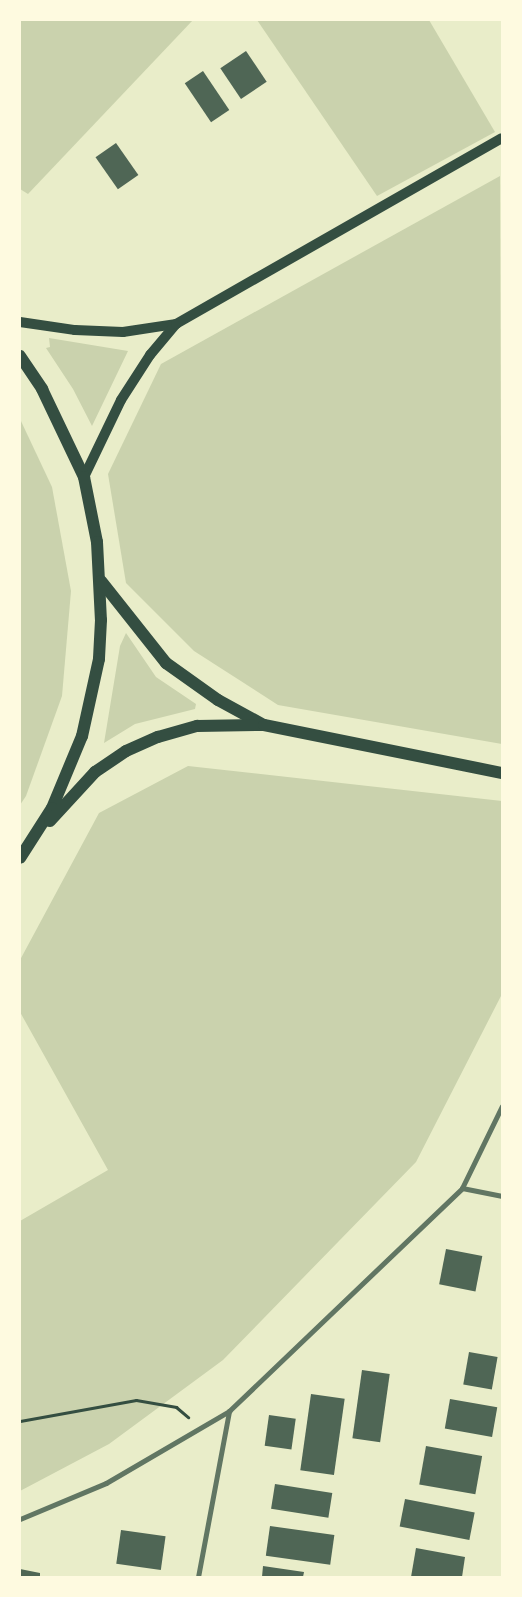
<!DOCTYPE html>
<style>
body{margin:0}
#map{position:relative;width:522px;height:1597px;overflow:hidden;background:#e9edc9;font-family:Arial,sans-serif}
div>[style]{position:absolute}
.green>*{inset:0;background:#cad2ad}
.building>*{inset:0;background:#4f6655;transform-origin:0 0}
.path>*{height:3px;margin:-1.5px;padding:0 1.5px;transform-origin:1.5px;border-radius:1.5px;background:#344e41}
.minor>*{height:5px;margin:-2.5px;padding:0 2.5px;transform-origin:2.5px;border-radius:2.5px;background:#617663}
.secondary>*{height:10px;margin:-5px;padding:0 5px;transform-origin:5px;border-radius:5px;background:#344e41}
.primary>*{height:12px;margin:-6px;padding:0 6px;transform-origin:6px;border-radius:6px;background:#344e41}
span{translate:-50% -50%;white-space:nowrap;text-align:center;line-height:1.15;-webkit-text-stroke:4.5px #fefae0;paint-order:stroke}
.frame{position:absolute;inset:0;border:21px solid #fefae0;pointer-events:none}
</style>
<div id="map">
<div class="green">
<i style="clip-path:polygon(20px 20px,193px 20px,28px 194px,20px 189px)"></i>
<i style="clip-path:polygon(257px 20px,429px 20px,495px 132px,377px 196px)"></i>
<i style="clip-path:polygon(500px 176px,502px 744px,278px 705px,194px 651px,126px 583px,108px 474px,161px 364px)"></i>
<i style="clip-path:polygon(49px 338px,128px 351px,92px 426px,73px 389px,46px 348px,50px 347px)"></i>
<i style="clip-path:polygon(20px 419px,52px 487px,71px 591px,62px 696px,26px 796px,20px 805px)"></i>
<i style="clip-path:polygon(126px 633px,156px 677px,196px 704px,195px 709px,135px 724px,104px 743px,120px 646px)"></i>
<i style="clip-path:polygon(188px 766px,502px 801px,502px 994px,416px 1162px,223px 1360px,109px 1444px,20px 1491px,20px 1221px,108px 1170px,20px 1012px,20px 960px,99px 813px)"></i>
</div>
<div class="building">
<i style="left:246px;top:51px;width:37px;height:31px;rotate:56deg"></i>
<i style="left:203px;top:71px;width:47px;height:22px;rotate:56deg"></i>
<i style="left:116px;top:143px;width:39px;height:25px;rotate:55deg"></i>
<i style="left:446px;top:1249px;width:37px;height:36px;rotate:11deg"></i>
<i style="left:469px;top:1352px;width:29px;height:33px;rotate:10deg"></i>
<i style="left:362px;top:1370px;width:28px;height:69px;rotate:8deg"></i>
<i style="left:311px;top:1394px;width:34px;height:77px;rotate:8deg"></i>
<i style="left:450px;top:1399px;width:48px;height:30px;rotate:10deg"></i>
<i style="left:269px;top:1415px;width:27px;height:31px;rotate:8deg"></i>
<i style="left:426px;top:1446px;width:57px;height:39px;rotate:10deg"></i>
<i style="left:275px;top:1484px;width:58px;height:25px;rotate:9deg"></i>
<i style="left:405px;top:1499px;width:71px;height:28px;rotate:11deg"></i>
<i style="left:270px;top:1526px;width:65px;height:30px;rotate:8deg"></i>
<i style="left:121px;top:1530px;width:45px;height:34px;rotate:8deg"></i>
<i style="clip-path:polygon(416px 1548px,465px 1557px,462px 1577px,411px 1577px)"></i>
<i style="clip-path:polygon(263px 1566px,304px 1572px,303px 1577px,262px 1577px)"></i>
<i style="clip-path:polygon(20px 1569px,40px 1573px,40px 1577px,20px 1577px)"></i>
</div>
<div class="path">
<i style="left:20px;top:1421px;width:118px;rotate:-10.3deg"></i>
<i style="left:136px;top:1400px;width:41px;rotate:9.9deg"></i>
<i style="left:176px;top:1407px;width:16px;rotate:40deg"></i>
</div>
<div class="minor">
<i style="left:462px;top:1188px;width:41px;rotate:11.3deg"></i>
<i style="left:20px;top:1519px;width:93px;rotate:-22.7deg"></i>
<i style="left:106px;top:1483px;width:143px;rotate:-30.3deg"></i>
<i style="left:229px;top:1411px;width:323px;rotate:-43.7deg"></i>
<i style="left:462px;top:1188px;width:91px;rotate:-64deg"></i>
<i style="left:198px;top:1577px;width:169px;rotate:-79.4deg"></i>
</div>
<div class="secondary">
<i style="left:20px;top:322px;width:56px;rotate:8.3deg"></i>
<i style="left:75px;top:330px;width:48px;rotate:2.4deg"></i>
<i style="left:123px;top:332px;width:54px;rotate:-8.6deg"></i>
<i style="left:84px;top:477px;width:85px;rotate:-64.3deg"></i>
<i style="left:121px;top:400px;width:54px;rotate:-57.2deg"></i>
<i style="left:150px;top:355px;width:40px;rotate:-50deg"></i>
<i style="left:176px;top:324px;width:375px;rotate:-29.7deg"></i>
</div>
<div class="primary">
<i style="left:20px;top:356px;width:40px;rotate:56deg"></i>
<i style="left:42px;top:389px;width:98px;rotate:64.5deg"></i>
<i style="left:84px;top:477px;width:66px;rotate:78.7deg"></i>
<i style="left:97px;top:542px;width:78px;rotate:87.1deg"></i>
<i style="left:101px;top:620px;width:39px;rotate:93deg"></i>
<i style="left:99px;top:659px;width:79px;rotate:102.4deg"></i>
<i style="left:82px;top:736px;width:78px;rotate:112.6deg"></i>
<i style="left:52px;top:808px;width:59px;rotate:122.6deg"></i>
<i style="left:101px;top:581px;width:105px;rotate:51.6deg"></i>
<i style="left:166px;top:663px;width:64px;rotate:35.4deg"></i>
<i style="left:218px;top:700px;width:50px;rotate:28.6deg"></i>
<i style="left:50px;top:821px;width:67px;rotate:-47.4deg"></i>
<i style="left:95px;top:772px;width:37px;rotate:-34deg"></i>
<i style="left:126px;top:751px;width:35px;rotate:-24deg"></i>
<i style="left:158px;top:737px;width:41px;rotate:-15.8deg"></i>
<i style="left:197px;top:726px;width:67px;rotate:-0.9deg"></i>
<i style="left:264px;top:725px;width:243px;rotate:11.4deg"></i>
</div>
<div class="frame"></div>
</div>
